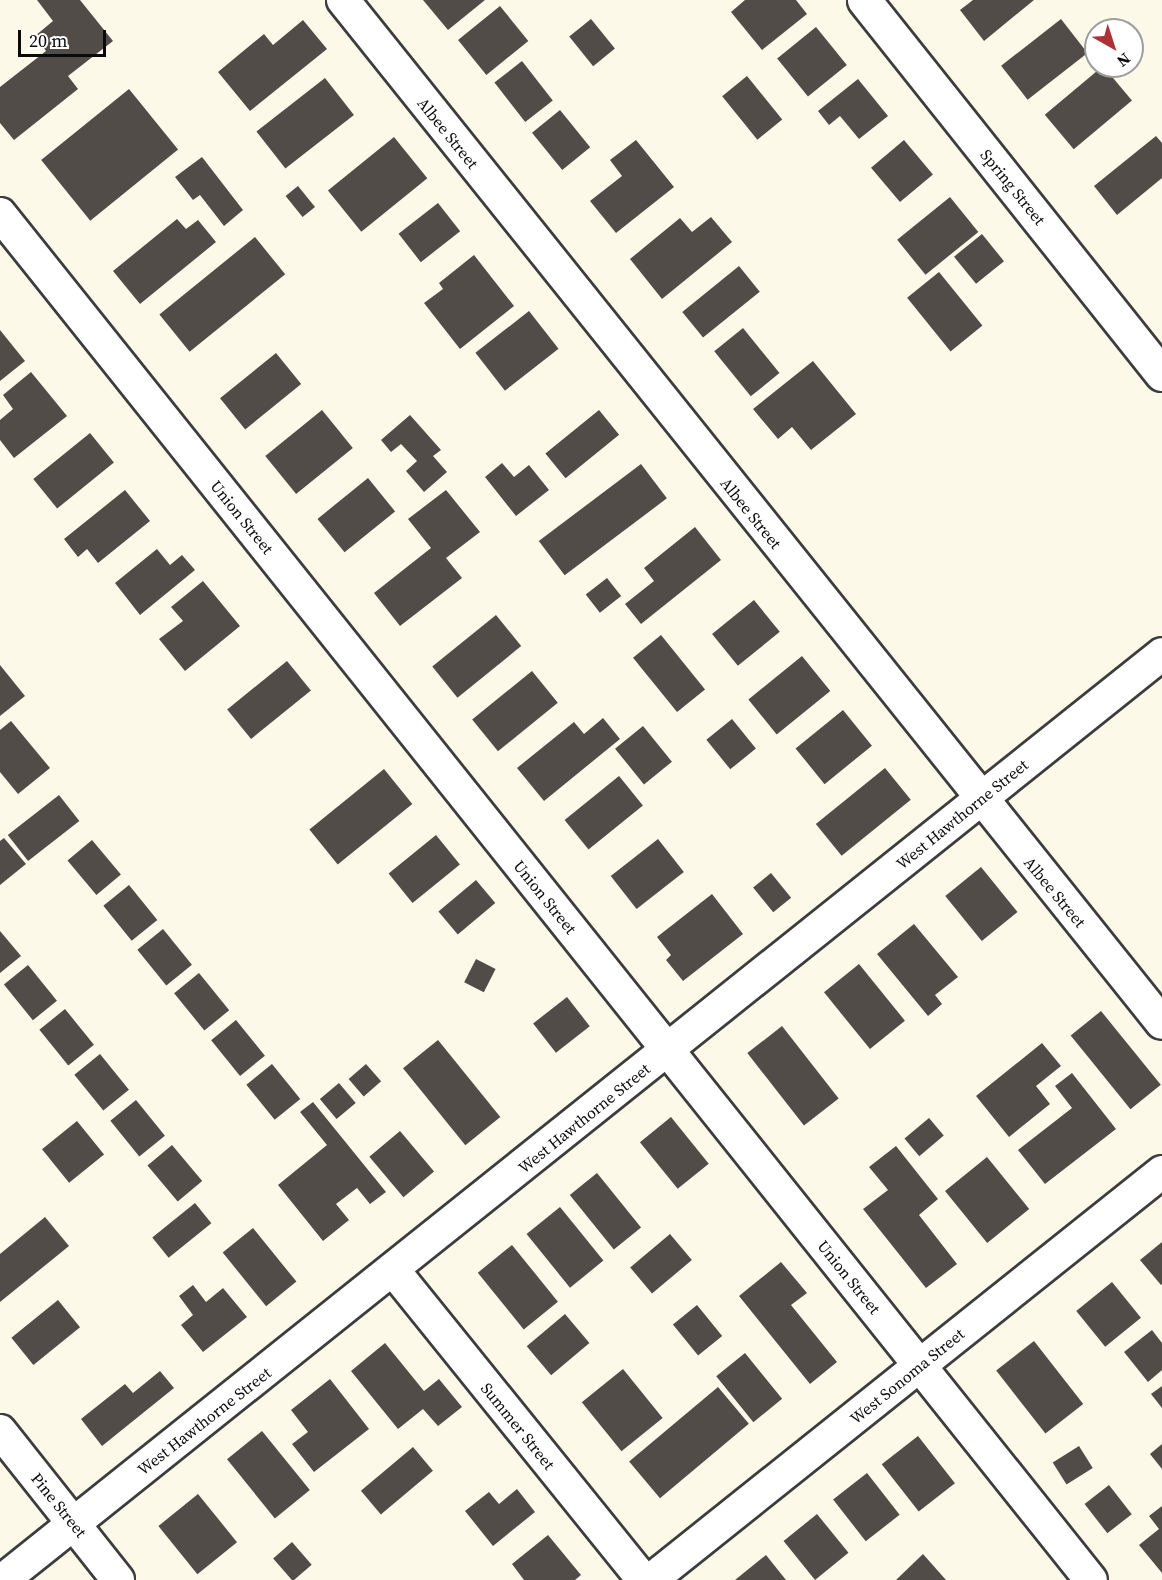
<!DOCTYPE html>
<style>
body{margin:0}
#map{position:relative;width:1162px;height:1580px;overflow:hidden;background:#fdf9e9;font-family:"Source Serif 4",serif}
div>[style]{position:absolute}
.building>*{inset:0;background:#514c48;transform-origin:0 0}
.roads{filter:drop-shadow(2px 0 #3d3d3d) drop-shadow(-2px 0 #3d3d3d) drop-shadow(0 2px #3d3d3d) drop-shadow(0 -2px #3d3d3d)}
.minor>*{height:32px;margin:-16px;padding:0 16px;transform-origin:16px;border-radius:16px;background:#fff}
.tertiary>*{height:33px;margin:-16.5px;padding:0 16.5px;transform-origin:16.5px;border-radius:16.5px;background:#fff}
span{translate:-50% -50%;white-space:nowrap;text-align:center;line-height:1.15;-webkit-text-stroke:6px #fff;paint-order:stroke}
.street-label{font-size:16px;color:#0a0a0a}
.north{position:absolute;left:1084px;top:18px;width:60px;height:60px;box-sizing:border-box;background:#fff;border:2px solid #9d9d9d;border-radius:50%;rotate:141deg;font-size:16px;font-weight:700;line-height:24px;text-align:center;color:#0a0a0a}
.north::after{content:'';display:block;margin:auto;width:21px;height:27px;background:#a93337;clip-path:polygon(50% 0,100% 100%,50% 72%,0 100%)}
.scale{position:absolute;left:18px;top:30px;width:88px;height:27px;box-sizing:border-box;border:3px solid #0a0a0a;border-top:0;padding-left:8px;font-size:18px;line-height:21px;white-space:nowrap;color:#0a0a0a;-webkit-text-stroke:4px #fff;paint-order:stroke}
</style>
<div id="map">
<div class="building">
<i style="clip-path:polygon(37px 0,80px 0,113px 41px,68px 76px,78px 89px,14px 140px,0 123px,0 87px,46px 51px,35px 36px,53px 21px)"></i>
<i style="clip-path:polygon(423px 0,485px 0,448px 30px)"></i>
<i style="clip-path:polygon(745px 0,796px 0,807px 14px,762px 50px,731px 12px)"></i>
<i style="clip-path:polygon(973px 0,1034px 0,984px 41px,960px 10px)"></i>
<i style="left:500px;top:6px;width:45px;height:54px;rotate:51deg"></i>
<i style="left:591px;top:19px;width:38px;height:28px;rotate:51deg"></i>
<i style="left:1061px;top:19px;width:43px;height:76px;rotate:52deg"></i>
<i style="clip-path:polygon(303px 20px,327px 49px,250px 111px,218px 72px,264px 34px,273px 45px)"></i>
<i style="left:816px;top:27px;width:49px;height:50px;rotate:51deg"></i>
<i style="left:522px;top:61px;width:50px;height:35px;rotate:52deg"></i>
<i style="left:1103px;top:66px;width:45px;height:76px;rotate:50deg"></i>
<i style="left:747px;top:76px;width:56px;height:32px;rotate:51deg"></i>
<i style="left:325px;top:78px;width:47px;height:87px;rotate:52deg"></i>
<i style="clip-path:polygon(858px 79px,888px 116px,859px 139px,840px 116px,829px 125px,818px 111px)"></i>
<i style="left:129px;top:89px;width:78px;height:113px;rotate:51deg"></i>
<i style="left:560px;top:110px;width:48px;height:36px;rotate:51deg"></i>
<i style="clip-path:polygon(1156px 136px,1162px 143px,1162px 178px,1117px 215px,1094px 186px)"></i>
<i style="left:394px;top:137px;width:53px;height:85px;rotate:51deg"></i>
<i style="clip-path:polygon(636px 140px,674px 187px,616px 233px,590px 201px,622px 176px,610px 160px)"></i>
<i style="left:904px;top:140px;width:45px;height:43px;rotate:50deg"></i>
<i style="clip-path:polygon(202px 157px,243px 210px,224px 226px,200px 195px,193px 200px,175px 177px)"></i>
<i style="left:298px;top:186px;width:27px;height:16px;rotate:51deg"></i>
<i style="left:950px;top:197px;width:45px;height:68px;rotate:51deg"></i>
<i style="left:438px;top:203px;width:36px;height:50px;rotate:52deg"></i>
<i style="clip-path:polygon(711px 217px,732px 242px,662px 299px,630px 259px,680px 218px,692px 232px)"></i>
<i style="clip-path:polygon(177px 219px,186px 229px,198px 220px,216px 242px,140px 304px,113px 271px)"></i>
<i style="left:982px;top:234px;width:35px;height:36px;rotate:51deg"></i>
<i style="left:255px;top:237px;width:48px;height:123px;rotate:51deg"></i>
<i style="clip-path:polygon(474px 255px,514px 306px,460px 349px,424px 303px,443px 289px,439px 283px)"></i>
<i style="left:739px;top:266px;width:33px;height:73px;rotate:51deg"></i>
<i style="left:939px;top:272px;width:69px;height:41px;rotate:51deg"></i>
<i style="left:529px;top:311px;width:48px;height:68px;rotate:52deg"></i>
<i style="left:743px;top:328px;width:58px;height:37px;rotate:51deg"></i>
<i style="clip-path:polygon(0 330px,25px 361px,0 381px)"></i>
<i style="left:276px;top:353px;width:40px;height:72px;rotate:51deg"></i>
<i style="clip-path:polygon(813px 361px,856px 414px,811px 450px,792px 427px,778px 439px,753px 409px)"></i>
<i style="clip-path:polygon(31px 372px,67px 416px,14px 458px,0 440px,0 420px,13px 409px,3px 395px)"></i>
<i style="left:322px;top:410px;width:49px;height:73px;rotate:51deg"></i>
<i style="left:599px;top:410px;width:32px;height:69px;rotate:51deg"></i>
<i style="clip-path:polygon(410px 415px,441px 450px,433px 456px,447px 472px,424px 492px,406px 471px,417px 461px,401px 444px,391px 452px,381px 440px)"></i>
<i style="left:90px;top:433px;width:38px;height:73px;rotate:51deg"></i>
<i style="clip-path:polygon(502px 463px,514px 477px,529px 465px,549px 490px,516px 516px,485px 477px)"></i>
<i style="left:641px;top:464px;width:43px;height:128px;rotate:53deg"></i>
<i style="left:368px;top:478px;width:43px;height:65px;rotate:51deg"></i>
<i style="clip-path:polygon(125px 490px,150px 521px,98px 563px,87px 549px,78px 557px,64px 539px)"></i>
<i style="clip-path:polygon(446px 490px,480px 532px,446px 558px,462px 578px,400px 626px,374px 593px,431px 548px,408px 519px)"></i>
<i style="clip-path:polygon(695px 527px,721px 560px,641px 624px,625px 604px,654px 581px,644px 568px)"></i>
<i style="clip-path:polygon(157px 549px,170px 565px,182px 555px,195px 570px,140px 615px,115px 583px)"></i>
<i style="left:607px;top:578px;width:23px;height:27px;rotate:52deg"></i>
<i style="clip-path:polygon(203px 581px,240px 626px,185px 671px,159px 639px,183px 621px,171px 607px)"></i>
<i style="left:754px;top:600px;width:41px;height:54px;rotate:51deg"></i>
<i style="left:496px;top:615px;width:40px;height:82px;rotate:51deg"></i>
<i style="left:661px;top:635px;width:70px;height:36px;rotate:51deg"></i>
<i style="left:802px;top:656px;width:45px;height:69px;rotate:51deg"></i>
<i style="left:287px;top:661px;width:38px;height:77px;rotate:51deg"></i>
<i style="clip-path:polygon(0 665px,25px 696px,0 716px)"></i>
<i style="left:532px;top:671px;width:41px;height:77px;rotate:51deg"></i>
<i style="left:843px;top:710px;width:46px;height:61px;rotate:51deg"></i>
<i style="clip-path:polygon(603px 718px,620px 739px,544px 801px,517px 768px,574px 722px,584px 734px)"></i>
<i style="left:732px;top:719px;width:38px;height:33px;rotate:51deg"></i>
<i style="clip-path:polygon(11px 721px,50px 768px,18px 794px,0 772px,0 730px)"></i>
<i style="left:643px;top:726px;width:46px;height:36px;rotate:51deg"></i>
<i style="left:885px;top:768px;width:41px;height:89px;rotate:51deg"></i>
<i style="left:384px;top:769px;width:45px;height:96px;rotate:51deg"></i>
<i style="left:619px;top:776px;width:38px;height:70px;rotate:51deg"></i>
<i style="left:59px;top:795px;width:33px;height:65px;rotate:52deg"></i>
<i style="left:436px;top:835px;width:38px;height:61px;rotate:51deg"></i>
<i style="clip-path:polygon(4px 838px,26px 864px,0 885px,0 841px)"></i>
<i style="left:658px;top:839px;width:42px;height:60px;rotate:52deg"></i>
<i style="left:92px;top:840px;width:45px;height:32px;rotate:50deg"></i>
<i style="left:981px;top:867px;width:58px;height:46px;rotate:51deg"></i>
<i style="left:771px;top:873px;width:32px;height:23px;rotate:51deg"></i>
<i style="left:476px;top:880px;width:30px;height:49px;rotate:50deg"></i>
<i style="left:129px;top:885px;width:45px;height:33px;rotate:51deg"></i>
<i style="clip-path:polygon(712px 894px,743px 934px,683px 981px,666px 960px,671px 955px,657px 937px)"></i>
<i style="clip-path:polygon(914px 924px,958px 977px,935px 995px,942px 1004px,928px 1016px,877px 954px)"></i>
<i style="left:163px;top:929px;width:46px;height:33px;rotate:51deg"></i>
<i style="clip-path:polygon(0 931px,21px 956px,0 973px)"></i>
<i style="left:476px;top:959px;width:22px;height:26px;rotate:27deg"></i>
<i style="left:859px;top:964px;width:73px;height:45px;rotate:51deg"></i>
<i style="left:28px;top:965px;width:46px;height:31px;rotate:51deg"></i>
<i style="left:199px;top:973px;width:48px;height:32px;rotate:51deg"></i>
<i style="left:567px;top:997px;width:37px;height:43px;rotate:52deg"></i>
<i style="left:65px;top:1009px;width:46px;height:33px;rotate:51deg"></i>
<i style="left:1101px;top:1011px;width:95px;height:39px;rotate:51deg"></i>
<i style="left:236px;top:1020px;width:46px;height:32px;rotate:51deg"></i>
<i style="left:782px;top:1026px;width:92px;height:44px;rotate:52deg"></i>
<i style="left:438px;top:1040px;width:99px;height:45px;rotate:51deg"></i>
<i style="clip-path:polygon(1042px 1043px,1061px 1066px,1036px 1086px,1050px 1104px,1009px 1137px,976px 1096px)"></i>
<i style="left:100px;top:1054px;width:46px;height:33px;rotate:51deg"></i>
<i style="left:272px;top:1064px;width:45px;height:33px;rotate:51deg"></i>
<i style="left:366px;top:1064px;width:23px;height:23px;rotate:49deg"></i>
<i style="clip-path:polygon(1072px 1073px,1116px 1129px,1045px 1184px,1018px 1150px,1072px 1108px,1055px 1086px)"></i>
<i style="left:339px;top:1083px;width:26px;height:25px;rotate:50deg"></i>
<i style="left:136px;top:1100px;width:46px;height:33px;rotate:51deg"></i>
<i style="clip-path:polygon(313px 1102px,386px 1192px,370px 1204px,357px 1188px,336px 1204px,349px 1220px,323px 1241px,278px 1185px,327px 1145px,300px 1112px)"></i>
<i style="left:671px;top:1117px;width:60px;height:40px;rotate:51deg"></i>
<i style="left:929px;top:1118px;width:23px;height:32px;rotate:50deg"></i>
<i style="left:77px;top:1121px;width:43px;height:45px;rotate:51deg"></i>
<i style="left:400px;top:1131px;width:53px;height:40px;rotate:50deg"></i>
<i style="left:172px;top:1145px;width:47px;height:32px;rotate:50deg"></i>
<i style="clip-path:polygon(896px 1146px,938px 1199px,919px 1215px,957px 1264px,926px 1288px,863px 1209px,888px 1190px,869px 1167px)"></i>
<i style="left:987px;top:1157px;width:67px;height:54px;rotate:51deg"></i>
<i style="left:597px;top:1173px;width:70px;height:35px;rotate:51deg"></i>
<i style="left:195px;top:1203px;width:26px;height:55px;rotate:51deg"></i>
<i style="left:560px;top:1207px;width:69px;height:43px;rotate:51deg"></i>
<i style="clip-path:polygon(45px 1217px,69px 1246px,0 1302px,0 1254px)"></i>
<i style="left:253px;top:1228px;width:69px;height:39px;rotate:51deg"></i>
<i style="left:670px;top:1234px;width:34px;height:52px;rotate:50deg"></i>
<i style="clip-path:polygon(1162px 1242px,1162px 1284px,1161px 1285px,1140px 1260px)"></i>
<i style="left:512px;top:1245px;width:73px;height:44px;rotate:51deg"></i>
<i style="clip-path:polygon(781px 1262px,807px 1293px,791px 1305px,837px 1362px,810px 1384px,739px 1296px)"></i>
<i style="left:1112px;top:1282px;width:46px;height:46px;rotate:51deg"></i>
<i style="clip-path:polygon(193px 1285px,206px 1302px,223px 1288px,247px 1317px,203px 1352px,181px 1325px,193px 1315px,179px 1296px)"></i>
<i style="left:58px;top:1300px;width:35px;height:60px;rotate:51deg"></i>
<i style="left:697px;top:1305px;width:40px;height:31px;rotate:51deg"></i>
<i style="left:565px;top:1314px;width:38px;height:50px;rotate:50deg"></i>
<i style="clip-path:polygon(1152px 1330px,1162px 1343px,1162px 1370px,1148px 1382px,1124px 1352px)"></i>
<i style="left:1034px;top:1341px;width:80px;height:48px;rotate:52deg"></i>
<i style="clip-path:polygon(385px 1343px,424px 1391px,439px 1379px,462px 1407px,438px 1426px,423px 1409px,398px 1429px,351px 1371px)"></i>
<i style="left:745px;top:1353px;width:59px;height:37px;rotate:51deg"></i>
<i style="left:623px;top:1369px;width:63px;height:53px;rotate:51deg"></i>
<i style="clip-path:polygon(160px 1371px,174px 1388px,102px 1446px,81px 1419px,125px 1384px,133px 1393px)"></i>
<i style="clip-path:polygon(330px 1379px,369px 1429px,314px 1472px,292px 1444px,308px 1432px,291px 1410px)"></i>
<i style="clip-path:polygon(1162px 1386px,1162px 1408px,1151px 1394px)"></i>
<i style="left:718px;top:1387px;width:48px;height:116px;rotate:50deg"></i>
<i style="left:262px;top:1431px;width:76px;height:45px;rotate:51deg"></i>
<i style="left:918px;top:1436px;width:60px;height:46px;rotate:52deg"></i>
<i style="clip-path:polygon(1162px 1444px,1162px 1469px,1150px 1454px)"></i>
<i style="left:1079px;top:1446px;width:26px;height:31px;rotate:58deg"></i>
<i style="left:413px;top:1447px;width:31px;height:68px;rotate:50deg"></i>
<i style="left:867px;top:1473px;width:53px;height:43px;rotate:52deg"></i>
<i style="left:1109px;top:1485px;width:37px;height:31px;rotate:52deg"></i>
<i style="clip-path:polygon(517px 1489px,535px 1512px,493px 1546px,465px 1511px,489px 1492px,499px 1504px)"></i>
<i style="left:198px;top:1494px;width:62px;height:51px;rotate:51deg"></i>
<i style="clip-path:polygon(1162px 1506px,1162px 1573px,1139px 1545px,1159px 1529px,1149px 1516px)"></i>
<i style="left:817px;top:1514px;width:50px;height:43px;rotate:51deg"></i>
<i style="clip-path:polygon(548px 1535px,581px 1575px,575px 1580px,524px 1580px,512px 1564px)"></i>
<i style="left:292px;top:1542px;width:30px;height:25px;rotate:49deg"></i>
<i style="clip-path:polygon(923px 1554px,946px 1580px,896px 1580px)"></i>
<i style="clip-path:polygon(766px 1555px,786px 1580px,735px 1580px)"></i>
</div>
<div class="roads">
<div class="minor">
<i style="left:343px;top:0;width:1310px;rotate:51.32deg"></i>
<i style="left:0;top:214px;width:1748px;rotate:51.39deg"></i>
<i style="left:394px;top:1271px;width:397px;rotate:51.1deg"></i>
<i style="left:0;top:1431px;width:190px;rotate:51.6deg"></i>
<i style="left:3px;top:1580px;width:1483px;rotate:-38.62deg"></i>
<i style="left:651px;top:1580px;width:654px;rotate:-38.61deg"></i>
</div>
<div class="tertiary">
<i style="left:864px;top:0;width:478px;rotate:51.5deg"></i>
</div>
</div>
<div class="street-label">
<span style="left:448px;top:133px;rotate:51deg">Albee Street</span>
<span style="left:1013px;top:187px;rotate:51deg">Spring Street</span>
<span style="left:751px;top:513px;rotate:51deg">Albee Street</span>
<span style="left:242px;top:517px;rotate:51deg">Union Street</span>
<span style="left:962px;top:814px;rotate:-39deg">West Hawthorne Street</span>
<span style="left:1055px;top:892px;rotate:50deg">Albee Street</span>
<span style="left:545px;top:897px;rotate:51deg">Union Street</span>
<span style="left:584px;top:1118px;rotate:-39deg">West Hawthorne Street</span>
<span style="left:849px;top:1277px;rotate:51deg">Union Street</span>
<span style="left:907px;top:1376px;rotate:-39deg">West Sonoma Street</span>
<span style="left:204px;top:1421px;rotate:-38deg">West Hawthorne Street</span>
<span style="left:518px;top:1426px;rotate:51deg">Summer Street</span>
<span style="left:59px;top:1505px;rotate:51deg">Pine Street</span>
</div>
<div class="north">N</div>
<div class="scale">20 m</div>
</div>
